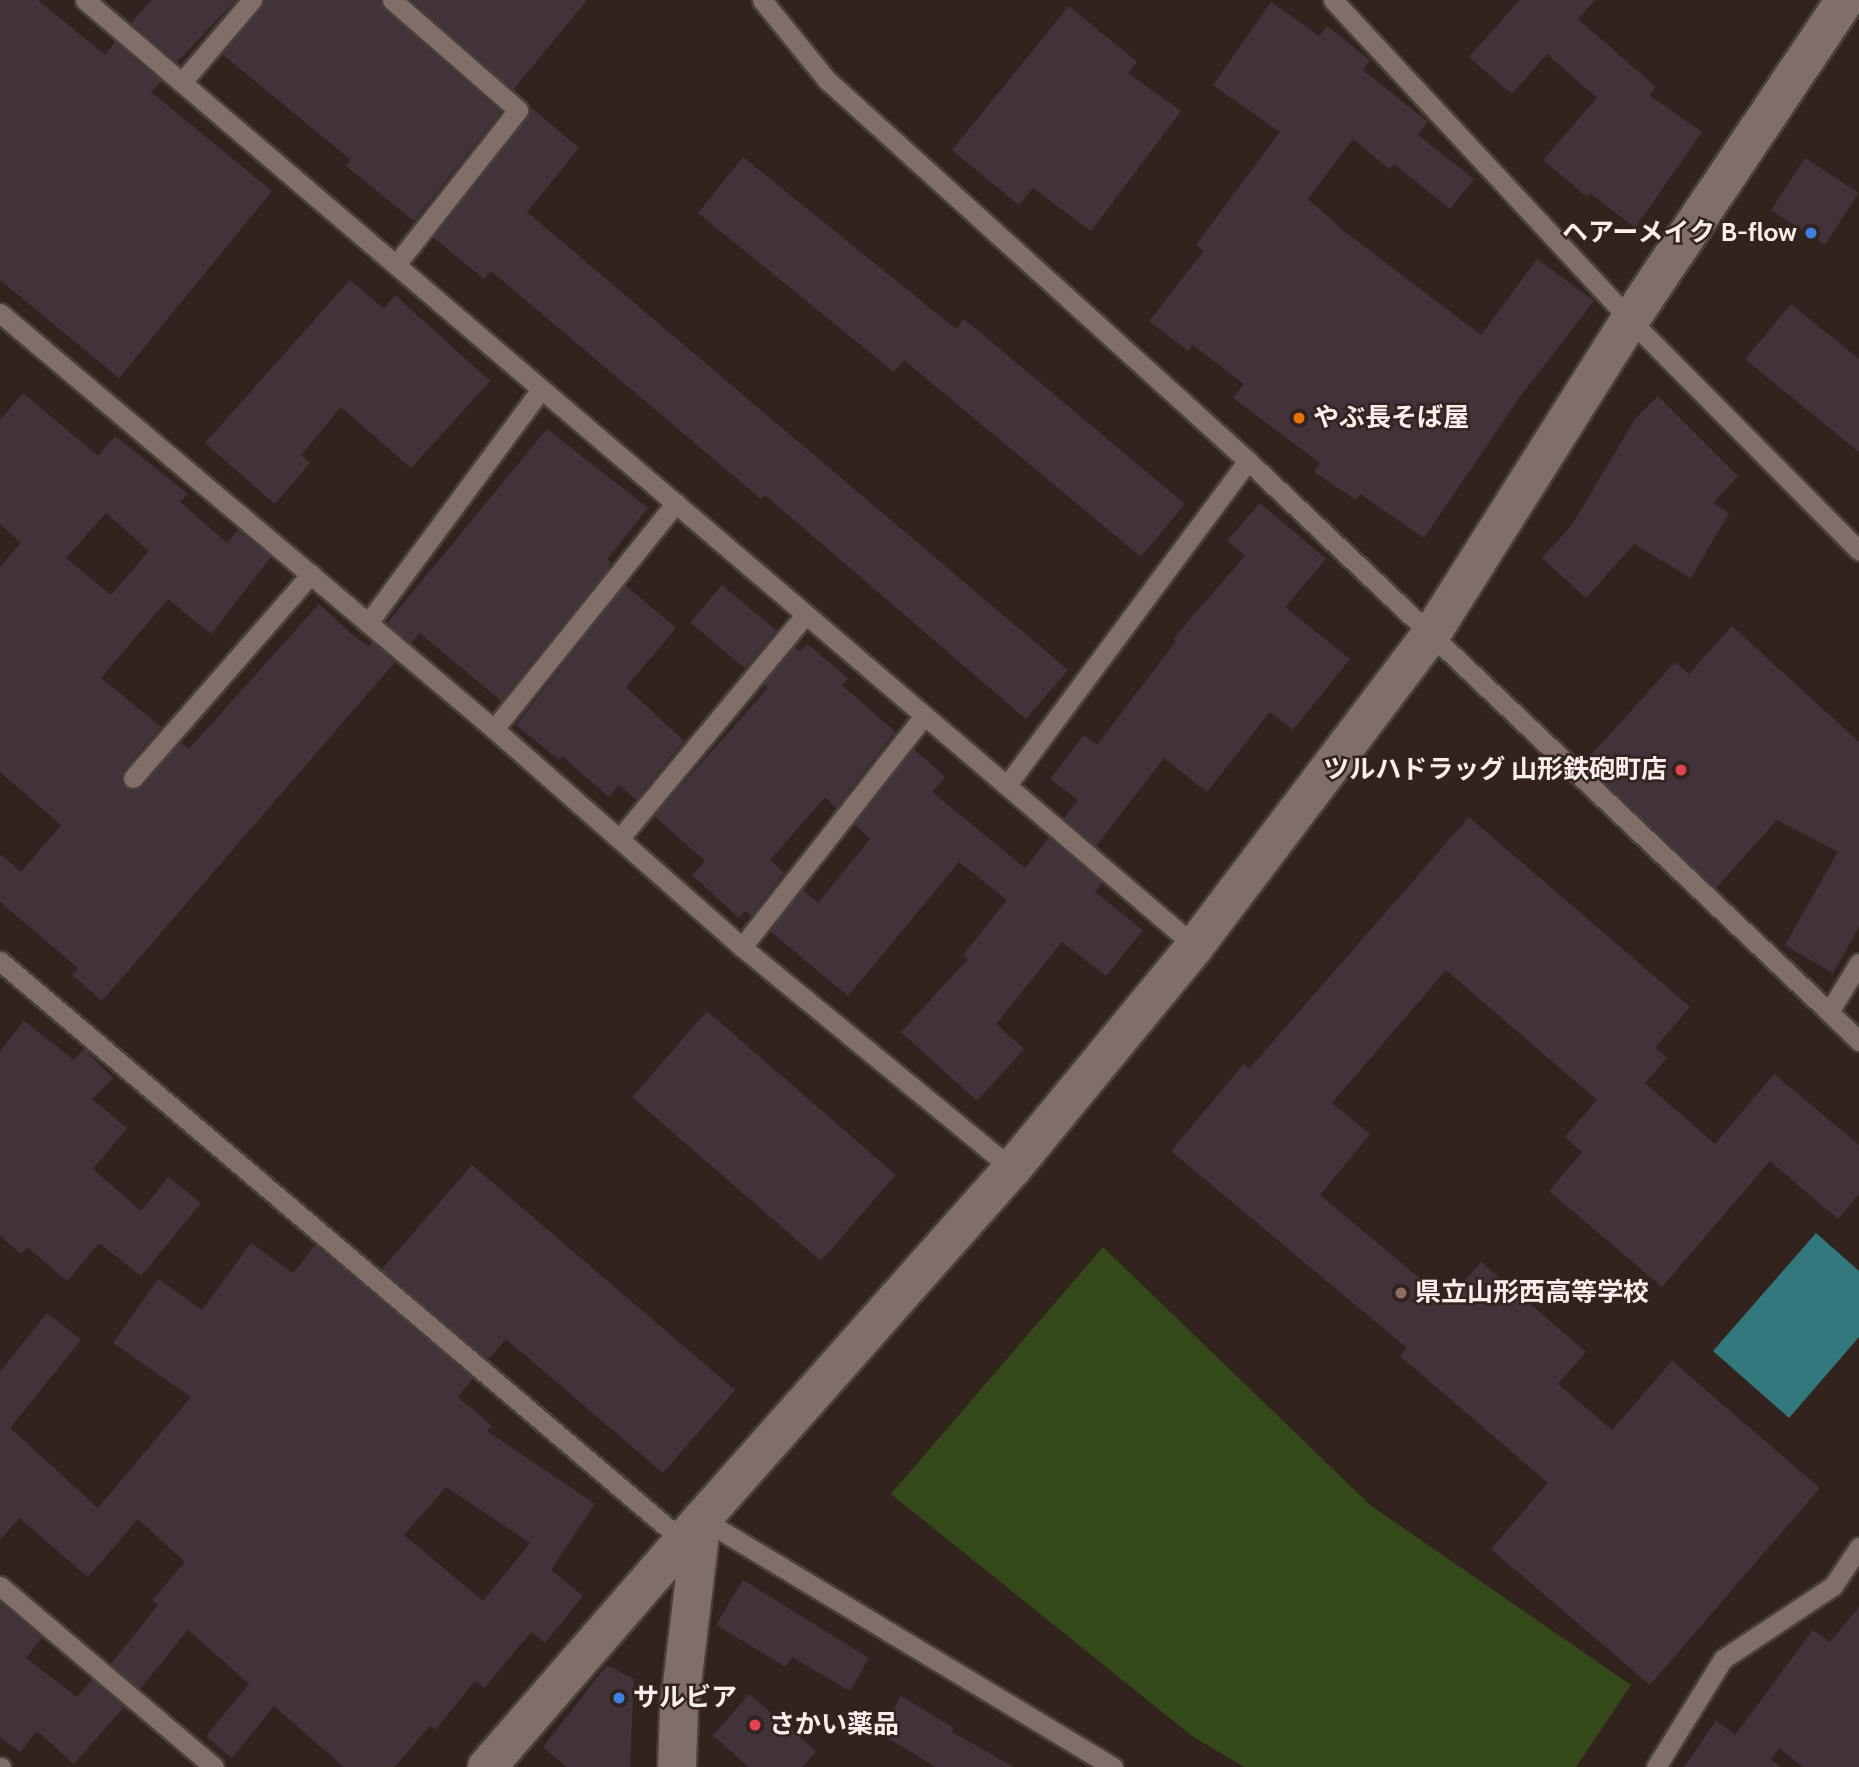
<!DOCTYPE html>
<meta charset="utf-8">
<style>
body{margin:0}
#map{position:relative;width:1859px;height:1767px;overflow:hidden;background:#32231e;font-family:Cabin,"Noto Sans JP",sans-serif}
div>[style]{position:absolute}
.green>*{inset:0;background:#33491a}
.water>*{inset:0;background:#32787c}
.building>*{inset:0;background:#42333b;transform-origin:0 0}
.roads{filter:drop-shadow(2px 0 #4a3e3a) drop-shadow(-2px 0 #4a3e3a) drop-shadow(0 2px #4a3e3a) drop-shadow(0 -2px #4a3e3a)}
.lane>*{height:19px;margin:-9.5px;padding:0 9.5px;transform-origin:9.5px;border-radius:9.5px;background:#806e68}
.secondary>*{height:38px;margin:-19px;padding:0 19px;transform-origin:19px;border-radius:19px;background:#806e68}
.dots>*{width:19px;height:19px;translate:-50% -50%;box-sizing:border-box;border:4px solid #32231e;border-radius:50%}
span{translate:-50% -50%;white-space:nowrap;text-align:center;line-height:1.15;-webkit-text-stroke:5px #32231e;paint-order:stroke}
.poi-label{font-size:26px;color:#f9eeeb;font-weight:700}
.right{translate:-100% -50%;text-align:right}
.left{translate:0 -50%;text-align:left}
</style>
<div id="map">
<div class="green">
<i style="clip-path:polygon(1103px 1247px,1370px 1505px,1631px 1685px,1576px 1767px,1244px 1767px,1192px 1736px,891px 1494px)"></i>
</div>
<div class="water">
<i style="clip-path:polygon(1816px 1233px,1859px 1271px,1859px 1337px,1789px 1418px,1713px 1351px)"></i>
</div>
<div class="building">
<i style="clip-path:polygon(0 0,38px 0,105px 55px,115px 42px,161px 81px,151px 92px,272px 191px,119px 378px,0 280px)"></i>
<i style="clip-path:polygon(151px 0,236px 0,177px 62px,131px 23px)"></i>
<i style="clip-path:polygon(264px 0,380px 0,384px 9px,501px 112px,414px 221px,346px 166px,351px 160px,222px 54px)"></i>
<i style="clip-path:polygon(411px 0,587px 0,513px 90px)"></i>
<i style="clip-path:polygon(1520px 0,1595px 0,1578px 19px,1656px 87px,1649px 95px,1702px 132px,1635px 228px,1590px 193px,1587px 197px,1543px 160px,1597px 98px,1547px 54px,1512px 94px,1469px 57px)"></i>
<i style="clip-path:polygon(1271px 2px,1319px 36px,1327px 26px,1370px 60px,1363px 70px,1428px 122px,1418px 135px,1474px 179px,1450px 209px,1394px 164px,1389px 169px,1353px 139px,1308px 199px,1345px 232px,1481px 335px,1537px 259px,1594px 301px,1519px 398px,1424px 538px,1360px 494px,1356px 500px,1314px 472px,1320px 463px,1233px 398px,1244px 384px,1193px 345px,1188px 351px,1149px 321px,1204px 251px,1196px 245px,1280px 132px,1213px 85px)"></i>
<i style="clip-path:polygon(1069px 6px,1137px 62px,1128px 73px,1181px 111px,1091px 231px,1033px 188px,1019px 205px,952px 150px)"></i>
<i style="clip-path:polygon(530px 107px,579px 148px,527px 212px,1068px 670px,1026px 719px,765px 495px,761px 499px,491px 271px,484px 279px,433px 237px,528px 118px)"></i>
<i style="clip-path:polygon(743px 157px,956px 329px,964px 319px,1185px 504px,1141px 557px,904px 360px,894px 372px,698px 213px)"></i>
<i style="left:1805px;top:158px;width:64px;height:62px;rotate:33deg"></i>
<i style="clip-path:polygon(350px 280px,384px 309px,395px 295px,490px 381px,411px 468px,341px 407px,301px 455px,310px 463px,275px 504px,205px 443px)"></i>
<i style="clip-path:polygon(1791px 304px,1859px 359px,1859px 452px,1745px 359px)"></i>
<i style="clip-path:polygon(evenodd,23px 393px,98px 456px,115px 436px,188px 494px,180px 502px,227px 543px,238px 530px,271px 557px,211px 634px,168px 599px,101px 678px,161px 727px,123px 771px,126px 788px,142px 787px,180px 742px,189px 749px,319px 604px,355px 637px,369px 646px,372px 642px,395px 662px,102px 1001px,72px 975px,78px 968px,0 902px,0 854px,21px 872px,61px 825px,0 772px,0 567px,21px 543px,0 524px,0 420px,23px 393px,106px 513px,149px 551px,111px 595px,66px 558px,106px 513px)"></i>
<i style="clip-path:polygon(1658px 396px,1738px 476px,1713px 503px,1729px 513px,1691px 578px,1634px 544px,1586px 598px,1542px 558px,1572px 525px,1635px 419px)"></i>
<i style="clip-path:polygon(547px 429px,648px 508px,607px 559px,611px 562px,607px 570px,501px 701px,420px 633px,411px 643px,387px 623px)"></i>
<i style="clip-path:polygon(1260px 503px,1326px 559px,1285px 607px,1350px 659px,1293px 730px,1270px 712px,1207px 792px,1164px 758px,1096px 846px,1064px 818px,1078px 800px,1050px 779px,1084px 735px,1097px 745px,1176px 641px,1173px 639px,1245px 556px,1227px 541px)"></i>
<i style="clip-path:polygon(625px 585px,676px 628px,626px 687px,684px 741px,636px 800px,619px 785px,609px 797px,562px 756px,559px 760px,516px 725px)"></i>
<i style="left:722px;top:585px;width:71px;height:49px;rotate:40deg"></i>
<i style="clip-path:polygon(1732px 626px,1859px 742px,1859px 927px,1833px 973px,1785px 945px,1838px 852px,1777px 820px,1716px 888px,1584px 763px,1675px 662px,1689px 674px)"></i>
<i style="clip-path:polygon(807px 644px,848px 678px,842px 685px,895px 732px,836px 808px,825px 797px,770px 860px,784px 873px,751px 916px,745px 911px,739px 918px,692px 875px,705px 861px,654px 816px,768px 688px,763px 684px,795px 647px,800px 652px)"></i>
<i style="clip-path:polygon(914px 749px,945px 777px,932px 792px,1025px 868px,1049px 838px,1102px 883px,1095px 892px,1143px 930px,1106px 976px,1062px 942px,996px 1024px,1024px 1049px,977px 1101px,901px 1032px,968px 959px,963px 955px,1007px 900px,959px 862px,848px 996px,770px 931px,803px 890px,818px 903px,870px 839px,854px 824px)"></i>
<i style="clip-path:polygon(1469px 817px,1690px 1007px,1655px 1048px,1667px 1058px,1645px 1083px,1715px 1144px,1774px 1074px,1859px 1145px,1859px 1194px,1838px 1219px,1770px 1161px,1662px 1287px,1549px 1191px,1582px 1152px,1565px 1137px,1597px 1100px,1446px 970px,1332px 1103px,1370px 1134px,1320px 1195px,1447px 1301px,1481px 1262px,1586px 1352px,1558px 1384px,1612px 1430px,1672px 1361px,1820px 1488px,1650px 1685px,1491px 1549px,1548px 1483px,1400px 1356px,1407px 1348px,1171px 1151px,1244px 1064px,1249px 1069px)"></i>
<i style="left:707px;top:1011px;width:250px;height:114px;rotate:41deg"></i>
<i style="clip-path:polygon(24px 1021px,74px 1060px,84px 1049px,113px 1078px,92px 1099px,127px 1128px,93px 1169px,141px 1211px,168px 1177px,201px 1203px,141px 1276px,99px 1243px,67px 1281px,27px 1247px,21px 1254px,0 1235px,0 1051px)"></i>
<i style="clip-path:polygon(472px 1165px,735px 1390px,663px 1473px,506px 1339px,488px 1360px,382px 1269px)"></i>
<i style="clip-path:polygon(evenodd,251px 1243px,293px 1273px,315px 1245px,473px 1378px,458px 1397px,492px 1426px,487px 1431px,595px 1504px,551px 1570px,583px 1596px,545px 1643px,531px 1632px,484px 1688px,475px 1681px,435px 1730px,430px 1726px,394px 1767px,344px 1767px,274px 1706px,232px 1758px,206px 1736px,249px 1684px,188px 1630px,140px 1689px,111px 1664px,158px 1605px,152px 1600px,185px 1562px,138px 1519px,88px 1577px,19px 1518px,0 1540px,0 1372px,47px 1313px,81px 1340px,10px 1428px,98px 1508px,191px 1397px,113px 1343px,158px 1279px,202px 1310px,251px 1243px,446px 1487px,530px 1543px,483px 1601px,404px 1535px,446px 1487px)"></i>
<i style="clip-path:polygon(743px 1580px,869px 1658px,850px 1691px,792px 1657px,786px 1667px,716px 1625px)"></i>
<i style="clip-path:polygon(0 1602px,42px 1638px,26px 1658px,77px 1697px,92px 1680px,124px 1707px,74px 1764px,37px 1731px,20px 1752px,0 1737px)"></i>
<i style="clip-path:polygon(1859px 1607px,1859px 1767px,1803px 1767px,1779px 1748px,1771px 1760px,1781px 1767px,1684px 1767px,1716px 1721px,1735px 1735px,1813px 1630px,1830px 1642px)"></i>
<i style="clip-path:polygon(607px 1665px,634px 1679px,630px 1767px,567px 1767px,543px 1747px)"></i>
<i style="clip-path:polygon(749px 1694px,816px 1751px,802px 1767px,749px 1767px,713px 1736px)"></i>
<i style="clip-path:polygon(901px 1696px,954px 1728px,952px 1732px,1014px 1767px,936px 1767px,879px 1733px)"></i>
</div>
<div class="roads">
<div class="lane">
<i style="left:85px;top:0;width:1458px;rotate:40.44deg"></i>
<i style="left:392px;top:0;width:167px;rotate:41.1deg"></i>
<i style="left:518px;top:110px;width:195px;rotate:128.3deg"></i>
<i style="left:762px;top:0;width:103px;rotate:50.9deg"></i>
<i style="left:827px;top:80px;width:568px;rotate:42.14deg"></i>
<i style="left:1248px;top:461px;width:801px;rotate:43.48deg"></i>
<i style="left:1333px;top:0;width:437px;rotate:47.1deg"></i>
<i style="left:1630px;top:320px;width:325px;rotate:45.2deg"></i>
<i style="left:182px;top:82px;width:108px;rotate:-49.5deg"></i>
<i style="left:0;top:313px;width:646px;rotate:40.1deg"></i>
<i style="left:494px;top:729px;width:330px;rotate:41.3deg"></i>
<i style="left:742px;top:947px;width:350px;rotate:39.4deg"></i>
<i style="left:368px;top:623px;width:291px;rotate:-53.5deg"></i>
<i style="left:494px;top:729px;width:290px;rotate:-51.2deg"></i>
<i style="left:133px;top:778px;width:271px;rotate:-48.9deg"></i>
<i style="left:1007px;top:785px;width:404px;rotate:-53.4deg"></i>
<i style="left:620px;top:838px;width:288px;rotate:-50.3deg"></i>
<i style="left:742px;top:947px;width:293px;rotate:-51.8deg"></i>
<i style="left:0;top:961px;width:895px;rotate:40.33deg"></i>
<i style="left:1859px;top:963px;width:57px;rotate:121.5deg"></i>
<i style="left:1829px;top:1012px;width:42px;rotate:44deg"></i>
<i style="left:702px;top:1519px;width:480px;rotate:31.1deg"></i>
<i style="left:0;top:1586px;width:280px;rotate:40.2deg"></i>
<i style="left:0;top:1767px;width:1px"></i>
<i style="left:1656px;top:1767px;width:127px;rotate:-58.2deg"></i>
<i style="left:1723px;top:1659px;width:132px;rotate:-33.6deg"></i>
<i style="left:1833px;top:1586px;width:47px;rotate:-56.3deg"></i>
</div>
<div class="secondary">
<i style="left:487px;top:1767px;width:328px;rotate:-49.1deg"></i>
<i style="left:677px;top:1767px;width:58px;rotate:-88deg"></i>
<i style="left:679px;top:1709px;width:191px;rotate:-83.1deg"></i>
<i style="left:702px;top:1519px;width:468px;rotate:-48.5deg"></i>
<i style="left:1012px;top:1169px;width:288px;rotate:-50.6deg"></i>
<i style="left:1195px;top:946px;width:393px;rotate:-52.9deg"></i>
<i style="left:1432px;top:633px;width:370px;rotate:-57.7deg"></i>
<i style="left:1630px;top:320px;width:386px;rotate:-56.1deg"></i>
</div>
</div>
<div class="dots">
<i style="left:1811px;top:233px;background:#3f7fe0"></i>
<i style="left:1299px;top:418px;background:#e8710a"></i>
<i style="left:1681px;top:770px;background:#e0444e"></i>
<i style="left:1401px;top:1293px;background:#8d6e63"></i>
<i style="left:619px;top:1698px;background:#3f7fe0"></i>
<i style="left:755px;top:1725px;background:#e0444e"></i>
</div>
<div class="poi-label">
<span class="right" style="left:1797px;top:233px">ヘアーメイク B-flow</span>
<span class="left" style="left:1313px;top:418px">やぶ長そば屋</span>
<span class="right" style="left:1667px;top:770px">ツルハドラッグ 山形鉄砲町店</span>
<span class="left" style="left:1415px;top:1293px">県立山形西高等学校</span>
<span class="left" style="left:633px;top:1698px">サルビア</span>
<span class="left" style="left:769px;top:1725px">さかい薬品</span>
</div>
</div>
